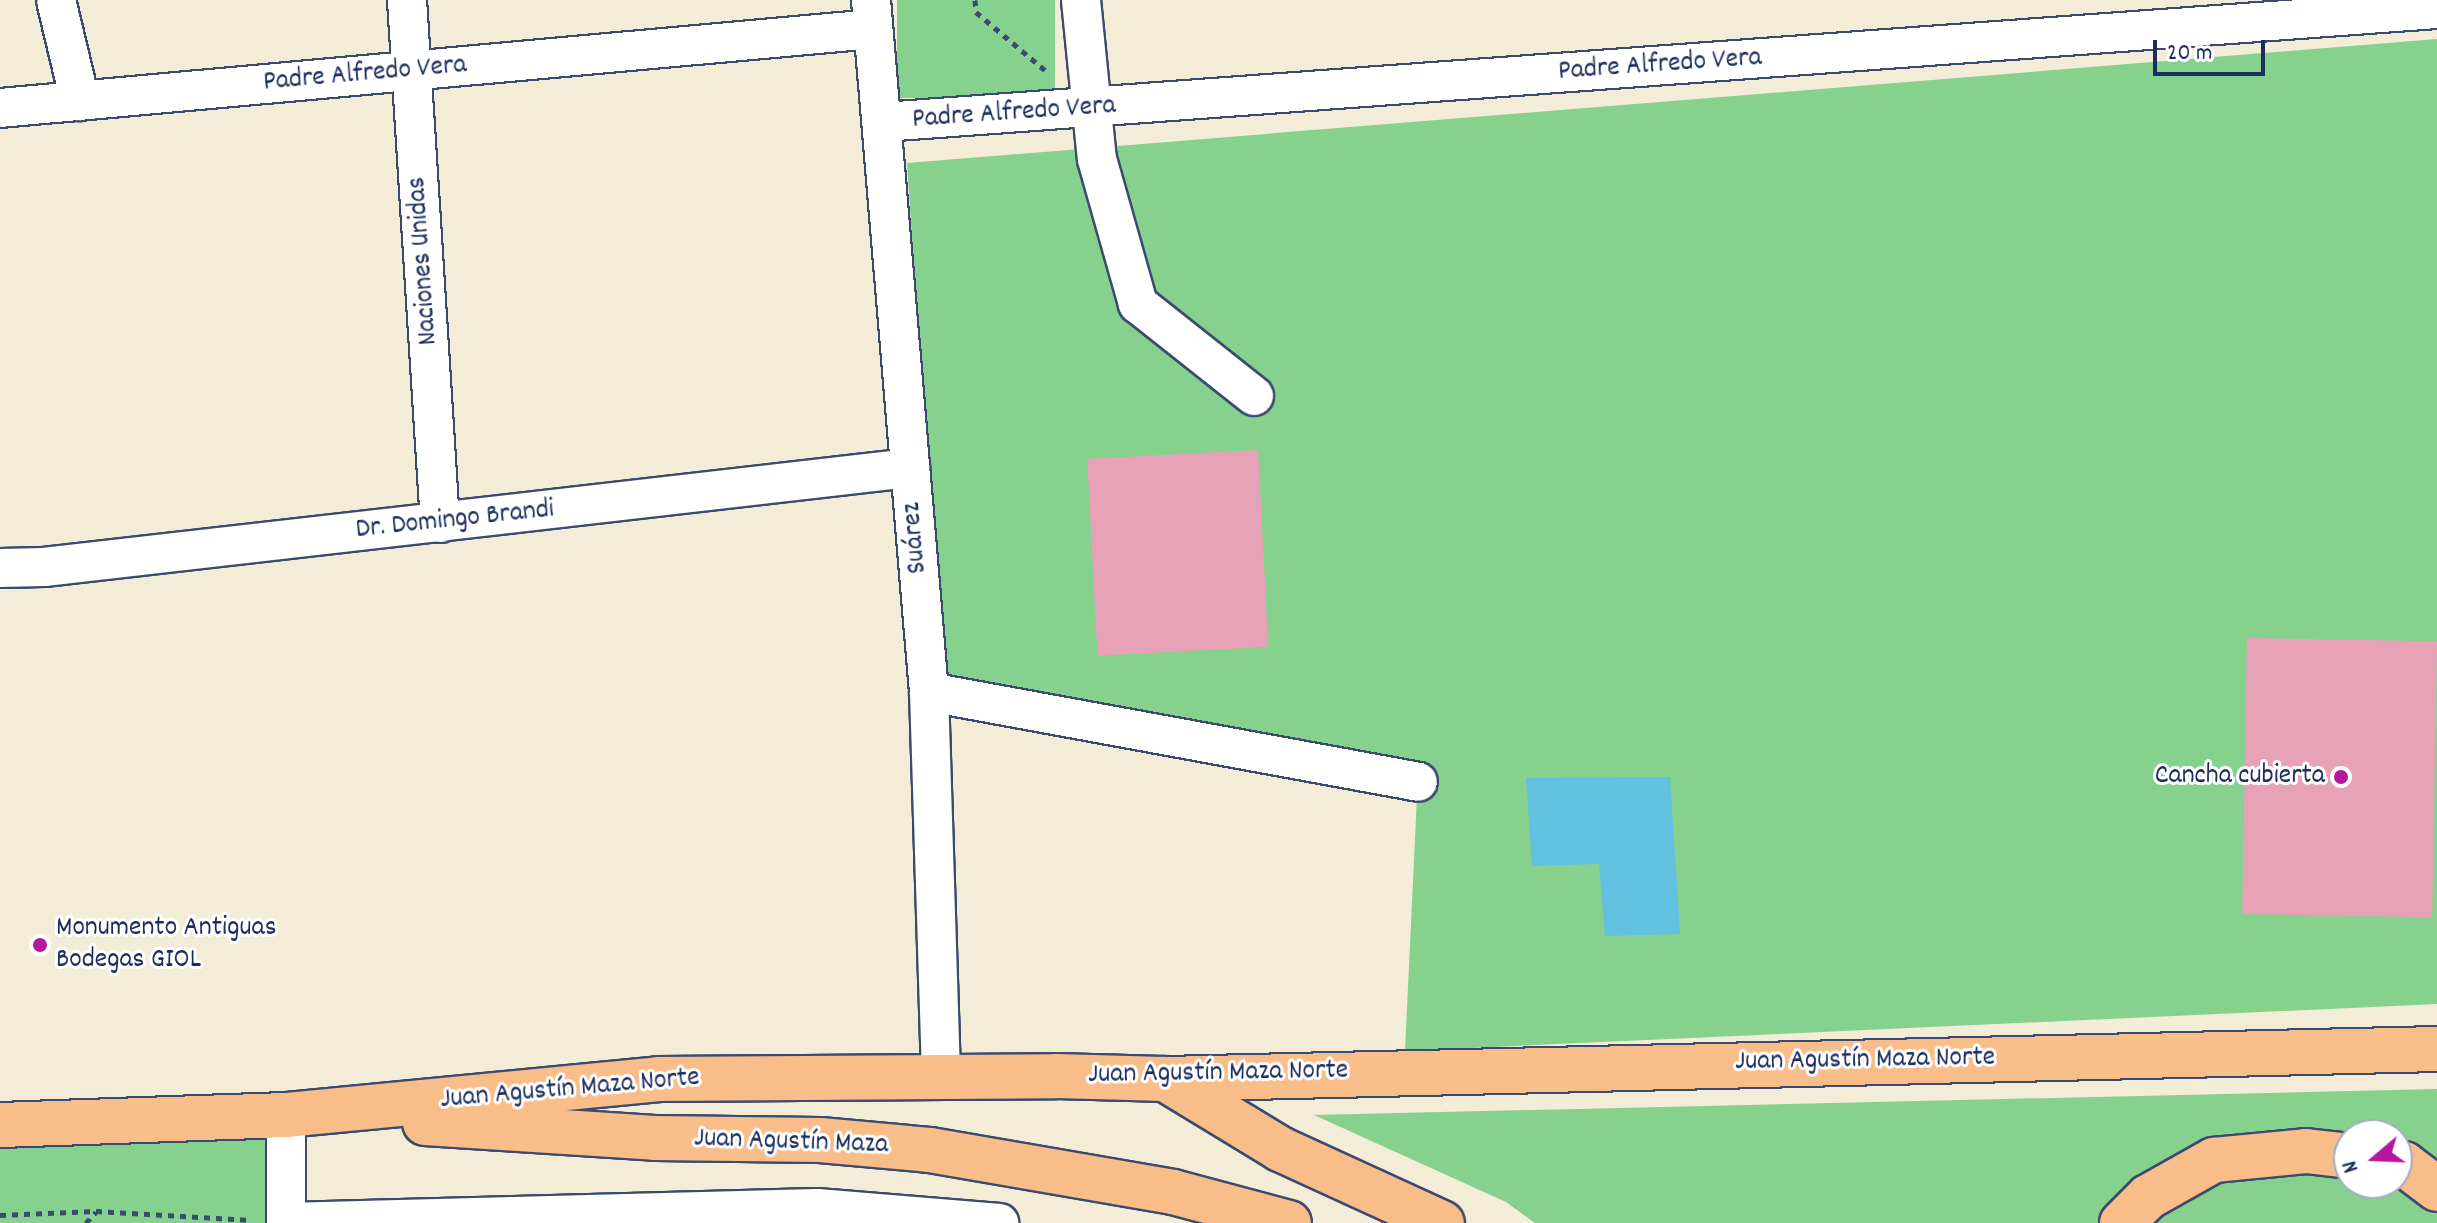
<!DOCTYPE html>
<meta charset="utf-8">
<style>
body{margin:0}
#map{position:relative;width:2437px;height:1223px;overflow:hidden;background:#f3ecd7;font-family:Dekko,sans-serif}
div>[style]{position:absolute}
.green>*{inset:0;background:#87d18e;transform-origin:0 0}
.water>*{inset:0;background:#61c1df}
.building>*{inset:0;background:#e7a2b7;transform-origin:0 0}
.path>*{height:5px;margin-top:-2.5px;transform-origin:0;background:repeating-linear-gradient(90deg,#3b4b70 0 6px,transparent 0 12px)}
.roads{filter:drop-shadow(2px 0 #3b4b70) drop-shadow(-2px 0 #3b4b70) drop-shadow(0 2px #3b4b70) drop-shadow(0 -2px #3b4b70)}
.minor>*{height:38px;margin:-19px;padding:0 19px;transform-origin:19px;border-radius:19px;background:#fff}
.major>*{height:44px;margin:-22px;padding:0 22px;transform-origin:22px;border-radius:22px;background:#f8bd89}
.highway>*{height:44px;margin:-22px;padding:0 22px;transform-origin:22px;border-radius:22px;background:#f8bd89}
.dots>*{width:22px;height:22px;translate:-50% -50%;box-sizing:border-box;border:4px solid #fff;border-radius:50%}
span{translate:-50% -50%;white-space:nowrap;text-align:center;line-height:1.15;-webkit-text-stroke:6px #fff;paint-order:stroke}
.street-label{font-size:28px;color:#1b2f5e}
.poi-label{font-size:28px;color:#1b2f5e}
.right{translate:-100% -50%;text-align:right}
.left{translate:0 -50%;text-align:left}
.north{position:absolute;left:2333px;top:1119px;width:80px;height:80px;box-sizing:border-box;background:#fff;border:2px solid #a4acbf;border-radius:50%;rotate:251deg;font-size:22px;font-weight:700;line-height:32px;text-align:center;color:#1b2f5e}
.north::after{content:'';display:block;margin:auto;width:28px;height:36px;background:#b5179e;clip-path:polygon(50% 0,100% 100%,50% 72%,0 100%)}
.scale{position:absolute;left:2153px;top:40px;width:112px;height:36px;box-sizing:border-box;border:4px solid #1b2f5e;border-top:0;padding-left:10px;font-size:24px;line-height:28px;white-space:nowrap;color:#1b2f5e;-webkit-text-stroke:6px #fff;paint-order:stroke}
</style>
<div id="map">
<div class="green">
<i style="left:897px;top:0;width:158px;height:98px"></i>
<i style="clip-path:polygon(2437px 39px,2437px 1004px,1405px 1051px,1417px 796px,943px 713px,907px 163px)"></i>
<i style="clip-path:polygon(evenodd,2437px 1089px,2437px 1223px,1535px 1223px,1506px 1202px,1314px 1115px,2437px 1089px,2349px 1135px,2397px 1135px,2397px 1183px,2349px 1183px,2349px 1135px)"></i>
<i style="left:286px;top:1115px;width:108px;height:286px;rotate:90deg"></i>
</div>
<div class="water">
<i style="clip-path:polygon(1670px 777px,1680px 934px,1605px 936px,1599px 864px,1532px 866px,1526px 778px)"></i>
</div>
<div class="building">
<i style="left:1258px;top:450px;width:197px;height:171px;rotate:87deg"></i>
<i style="left:2247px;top:638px;width:190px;height:276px;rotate:1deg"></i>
</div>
<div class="path">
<i style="left:975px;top:0;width:12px;rotate:85deg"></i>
<i style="left:976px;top:12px;width:92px;rotate:40.1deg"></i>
<i style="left:0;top:1215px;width:96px;rotate:-2.4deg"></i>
<i style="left:96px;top:1211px;width:155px;rotate:3.3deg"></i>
<i style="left:86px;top:1223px;width:15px;rotate:-48deg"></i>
</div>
<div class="roads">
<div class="minor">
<i style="left:56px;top:0;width:104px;rotate:76.6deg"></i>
<i style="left:407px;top:0;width:524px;rotate:86.39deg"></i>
<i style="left:871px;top:0;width:694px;rotate:85.21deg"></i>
<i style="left:929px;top:692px;width:386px;rotate:88.2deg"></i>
<i style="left:1081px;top:0;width:160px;rotate:84.3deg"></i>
<i style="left:1097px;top:159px;width:151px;rotate:74.2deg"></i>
<i style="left:1138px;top:304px;width:148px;rotate:38.4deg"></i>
<i style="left:0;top:108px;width:877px;rotate:-5.17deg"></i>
<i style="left:883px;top:122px;width:1558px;rotate:-4.16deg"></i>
<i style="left:0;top:568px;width:44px;rotate:-1.3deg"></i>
<i style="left:44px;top:567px;width:872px;rotate:-6.52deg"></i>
<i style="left:929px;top:692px;width:497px;rotate:10.4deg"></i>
<i style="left:286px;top:1222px;width:531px;rotate:-1.51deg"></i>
<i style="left:817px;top:1208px;width:183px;rotate:4.7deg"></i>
<i style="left:286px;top:1223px;width:108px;rotate:-90deg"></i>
</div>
<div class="major">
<i style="left:1165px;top:1079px;width:135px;rotate:31.3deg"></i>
<i style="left:1280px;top:1149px;width:178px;rotate:24.6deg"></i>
<i style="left:425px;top:1123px;width:230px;rotate:3.7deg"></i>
<i style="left:655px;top:1138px;width:165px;rotate:0.7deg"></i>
<i style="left:820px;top:1140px;width:110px;rotate:5.2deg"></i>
<i style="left:930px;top:1150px;width:247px;rotate:9.8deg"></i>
<i style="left:1173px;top:1192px;width:120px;rotate:15deg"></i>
<i style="left:0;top:1125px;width:286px;rotate:-2deg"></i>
<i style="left:286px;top:1115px;width:374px;rotate:-5.5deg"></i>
<i style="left:658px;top:1079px;width:398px;rotate:-0.4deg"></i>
<i style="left:1056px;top:1076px;width:109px;rotate:1.6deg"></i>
<i style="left:1165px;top:1079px;width:1272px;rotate:-1.35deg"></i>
</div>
<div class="highway">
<i style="left:2397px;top:1163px;width:7px;rotate:8deg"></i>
<i style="left:2404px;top:1164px;width:41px;rotate:37.1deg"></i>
<i style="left:2122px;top:1223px;width:37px;rotate:-45deg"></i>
<i style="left:2148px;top:1197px;width:76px;rotate:-29.3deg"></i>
<i style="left:2214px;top:1160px;width:92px;rotate:-5.6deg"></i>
<i style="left:2306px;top:1151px;width:43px;rotate:6.6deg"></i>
</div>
</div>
<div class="dots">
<i style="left:2341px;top:777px;background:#b5179e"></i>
<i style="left:40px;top:945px;background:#b5179e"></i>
</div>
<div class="street-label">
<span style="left:1660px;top:66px;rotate:-4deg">Padre Alfredo Vera</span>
<span style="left:365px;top:75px;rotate:-5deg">Padre Alfredo Vera</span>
<span style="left:1014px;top:114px;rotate:-4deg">Padre Alfredo Vera</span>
<span style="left:424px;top:261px;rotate:-94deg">Naciones Unidas</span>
<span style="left:455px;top:521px;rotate:-6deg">Dr. Domingo Brandi</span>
<span style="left:916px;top:538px;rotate:-95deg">Suárez</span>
<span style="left:1865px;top:1061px;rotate:-1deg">Juan Agustín Maza Norte</span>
<span style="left:1218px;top:1074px;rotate:-1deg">Juan Agustín Maza Norte</span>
<span style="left:570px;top:1090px;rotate:-5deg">Juan Agustín Maza Norte</span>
<span style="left:791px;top:1143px;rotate:2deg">Juan Agustín Maza</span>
</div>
<div class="poi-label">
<span class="right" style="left:2325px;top:777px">Cancha cubierta</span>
<span class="left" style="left:56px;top:945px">Monumento Antiguas<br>Bodegas GIOL</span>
</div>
<div class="north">N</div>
<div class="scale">20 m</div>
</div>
